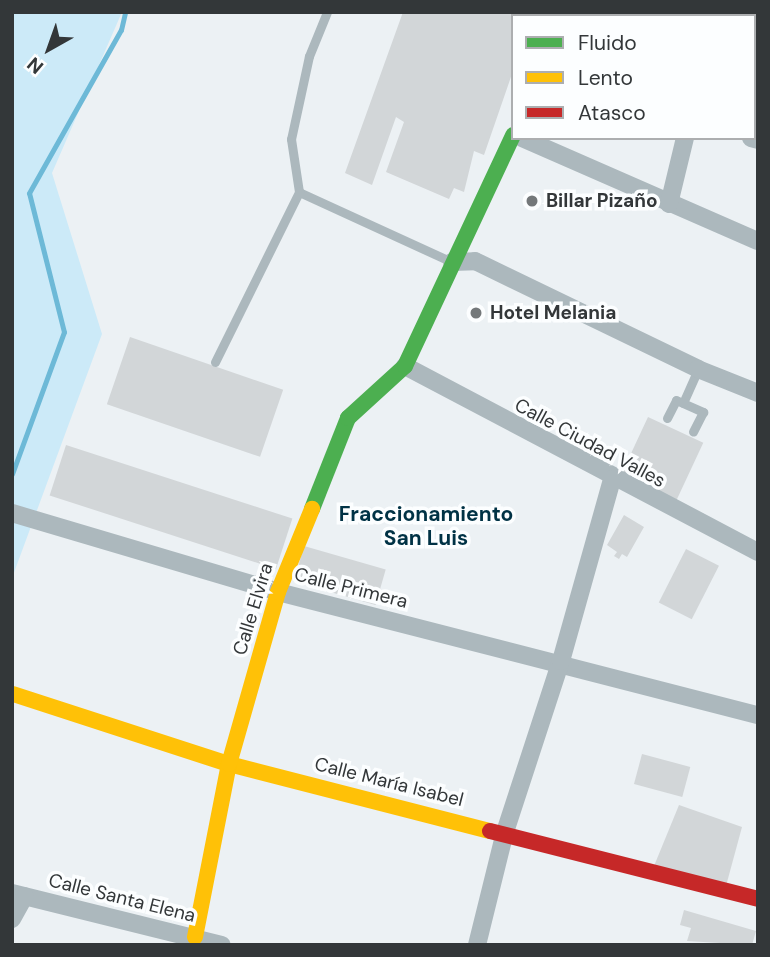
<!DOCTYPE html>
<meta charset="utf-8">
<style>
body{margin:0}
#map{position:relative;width:770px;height:957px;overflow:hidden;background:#ecf1f4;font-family:"DM Sans",sans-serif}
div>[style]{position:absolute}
.green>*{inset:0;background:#cceaf8}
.stream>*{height:5px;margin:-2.5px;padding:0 2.5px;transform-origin:2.5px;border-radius:2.5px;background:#6db9d7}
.building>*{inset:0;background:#d2d6d8;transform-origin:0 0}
.lane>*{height:9px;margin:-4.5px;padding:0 4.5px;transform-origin:4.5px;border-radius:4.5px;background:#acb8bd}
.street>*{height:18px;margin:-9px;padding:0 9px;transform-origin:9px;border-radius:9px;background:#acb8bd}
.fast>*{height:16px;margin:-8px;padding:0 8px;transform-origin:8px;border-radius:8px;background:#4caf50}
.slow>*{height:16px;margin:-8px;padding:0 8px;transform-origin:8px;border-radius:8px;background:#ffc107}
.jam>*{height:16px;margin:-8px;padding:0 8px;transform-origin:8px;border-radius:8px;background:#c62828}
.dots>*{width:19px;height:19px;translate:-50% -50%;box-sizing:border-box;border:4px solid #fcfeff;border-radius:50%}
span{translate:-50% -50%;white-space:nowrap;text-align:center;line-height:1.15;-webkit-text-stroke:7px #fcfeff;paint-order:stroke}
.poi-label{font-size:19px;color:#333739;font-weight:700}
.left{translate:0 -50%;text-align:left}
.street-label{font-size:19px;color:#333739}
.neighbourhood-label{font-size:21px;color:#003245;font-weight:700}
.frame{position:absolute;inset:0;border:14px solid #333739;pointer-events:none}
.legend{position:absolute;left:511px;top:14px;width:245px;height:126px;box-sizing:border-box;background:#fcfeff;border:2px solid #acaeb0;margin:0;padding:9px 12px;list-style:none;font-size:21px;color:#333739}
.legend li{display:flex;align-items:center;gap:14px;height:35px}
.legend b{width:35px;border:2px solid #acaeb0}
.north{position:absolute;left:14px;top:14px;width:70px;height:70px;-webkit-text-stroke:5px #fcfeff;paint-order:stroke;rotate:220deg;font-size:19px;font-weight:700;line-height:28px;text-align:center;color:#333739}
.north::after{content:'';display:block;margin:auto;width:24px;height:32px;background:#333739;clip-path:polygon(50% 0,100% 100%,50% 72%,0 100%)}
</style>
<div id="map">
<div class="green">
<i style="clip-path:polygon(12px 12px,122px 12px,52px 173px,102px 334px,12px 578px)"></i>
</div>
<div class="stream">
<i style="left:12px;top:474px;width:151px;rotate:-69.9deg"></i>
<i style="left:64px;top:332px;width:143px;rotate:-104.1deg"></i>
<i style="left:29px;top:193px;width:187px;rotate:-60.6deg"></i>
<i style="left:121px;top:30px;width:18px;rotate:-77deg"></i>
</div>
<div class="building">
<i style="clip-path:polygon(403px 12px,544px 12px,513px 16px,513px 71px,484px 155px,474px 151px,464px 192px,454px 188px,449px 199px,386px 172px,404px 122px,396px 117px,372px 185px,345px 173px)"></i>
<i style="clip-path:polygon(609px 12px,639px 12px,638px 16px)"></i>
<i style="left:130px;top:337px;width:162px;height:71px;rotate:19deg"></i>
<i style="left:648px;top:417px;width:61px;height:64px;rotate:25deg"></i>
<i style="left:66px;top:445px;width:238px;height:53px;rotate:18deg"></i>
<i style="clip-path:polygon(624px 515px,644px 527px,627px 557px,622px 554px,619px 559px,614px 556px,617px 552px,607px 545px)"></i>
<i style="left:304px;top:546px;width:85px;height:37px;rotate:16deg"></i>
<i style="left:686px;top:549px;width:37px;height:60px;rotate:27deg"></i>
<i style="left:642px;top:754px;width:50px;height:31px;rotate:15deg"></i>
<i style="clip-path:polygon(679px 805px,742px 827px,726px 886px,654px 866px)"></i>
<i style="clip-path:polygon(684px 910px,756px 931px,752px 945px,687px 941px,691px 928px,680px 925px)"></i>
</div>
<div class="lane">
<i style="left:327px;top:12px;width:48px;rotate:112.2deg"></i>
<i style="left:309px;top:56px;width:85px;rotate:102.2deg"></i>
<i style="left:291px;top:139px;width:54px;rotate:81.4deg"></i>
<i style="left:299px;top:192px;width:168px;rotate:24.6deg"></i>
<i style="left:215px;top:362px;width:190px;rotate:-63.7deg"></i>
<i style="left:683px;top:403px;width:37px;rotate:-66deg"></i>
<i style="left:667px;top:418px;width:20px;rotate:-63deg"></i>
<i style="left:676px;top:400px;width:30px;rotate:24deg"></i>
<i style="left:703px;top:412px;width:22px;rotate:117deg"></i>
</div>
<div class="street">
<i style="left:566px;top:16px;width:4px;rotate:-76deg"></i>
<i style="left:522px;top:138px;width:257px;rotate:23.6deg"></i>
<i style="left:751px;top:138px;width:7px;rotate:16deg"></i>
<i style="left:669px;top:204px;width:68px;rotate:-76.4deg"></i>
<i style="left:452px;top:262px;width:23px;rotate:-2deg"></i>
<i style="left:475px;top:261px;width:248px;rotate:25.8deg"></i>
<i style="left:698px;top:369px;width:65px;rotate:21.8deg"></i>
<i style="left:405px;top:366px;width:399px;rotate:27.8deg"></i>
<i style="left:12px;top:513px;width:277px;rotate:16.5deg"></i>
<i style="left:278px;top:592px;width:496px;rotate:14.4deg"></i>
<i style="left:12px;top:893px;width:216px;rotate:13.9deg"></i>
<i style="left:12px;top:919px;width:26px;rotate:-61deg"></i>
<i style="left:477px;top:945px;width:116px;rotate:-76.1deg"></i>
<i style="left:505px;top:832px;width:180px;rotate:-71.9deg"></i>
<i style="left:561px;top:661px;width:189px;rotate:-74.3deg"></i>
</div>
<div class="fast">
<i style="left:312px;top:509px;width:98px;rotate:-68.4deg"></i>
<i style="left:348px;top:418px;width:77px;rotate:-42.4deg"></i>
<i style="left:405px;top:366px;width:255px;rotate:-64.9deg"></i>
</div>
<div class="slow">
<i style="left:13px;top:694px;width:227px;rotate:18deg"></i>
<i style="left:229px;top:764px;width:269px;rotate:14.4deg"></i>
<i style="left:195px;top:937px;width:176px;rotate:-78.9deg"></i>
<i style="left:229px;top:764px;width:179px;rotate:-74.1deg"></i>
<i style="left:278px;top:592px;width:90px;rotate:-67.7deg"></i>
</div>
<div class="jam">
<i style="left:490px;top:831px;width:276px;rotate:14.2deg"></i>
</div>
<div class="dots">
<i style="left:532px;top:201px;background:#74787a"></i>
<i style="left:476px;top:313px;background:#74787a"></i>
</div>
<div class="poi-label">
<span class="left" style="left:546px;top:201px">Billar Pizaño</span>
<span class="left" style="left:490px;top:313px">Hotel Melania</span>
</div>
<div class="street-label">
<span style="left:590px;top:443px;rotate:28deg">Calle Ciudad Valles</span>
<span style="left:351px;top:588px;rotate:14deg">Calle Primera</span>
<span style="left:253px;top:609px;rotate:-73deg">Calle Elvira</span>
<span style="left:389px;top:782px;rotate:14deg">Calle María Isabel</span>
<span style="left:122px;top:898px;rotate:14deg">Calle Santa Elena</span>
</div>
<div class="neighbourhood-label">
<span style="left:426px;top:526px">Fraccionamiento<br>San Luis</span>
</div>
<div class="frame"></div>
<ul class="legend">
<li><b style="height:9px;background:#4caf50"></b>Fluido</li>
<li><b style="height:9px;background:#ffc107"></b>Lento</li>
<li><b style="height:9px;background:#c62828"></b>Atasco</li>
</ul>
<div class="north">N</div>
</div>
